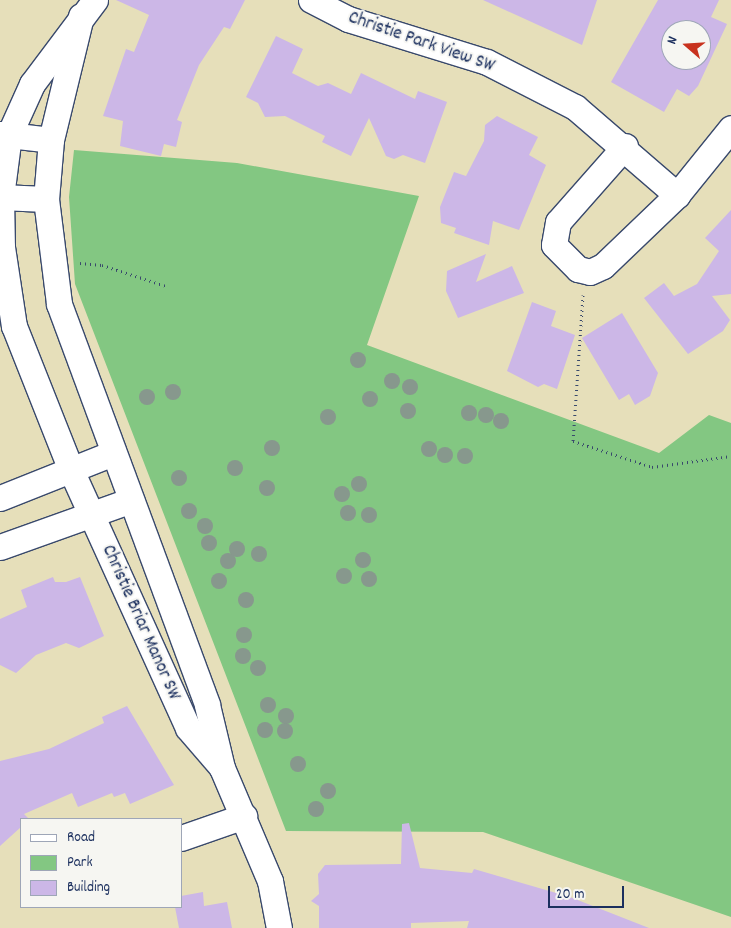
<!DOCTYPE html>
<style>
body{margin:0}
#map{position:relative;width:731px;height:928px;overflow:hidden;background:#e6dfba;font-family:Dekko,sans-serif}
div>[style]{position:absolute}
.green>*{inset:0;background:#83c782}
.building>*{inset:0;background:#ccb7e7}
.path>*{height:3px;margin-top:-1.5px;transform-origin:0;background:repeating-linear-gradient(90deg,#39496c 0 1px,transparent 0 5px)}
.roads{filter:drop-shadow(1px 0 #39496c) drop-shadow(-1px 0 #39496c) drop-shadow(0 1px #39496c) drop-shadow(0 -1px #39496c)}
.minor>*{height:25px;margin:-12.5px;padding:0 12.5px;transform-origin:12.5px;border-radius:12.5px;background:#fff}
.trees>*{width:16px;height:16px;margin:-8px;border-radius:50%;background:#87988d}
span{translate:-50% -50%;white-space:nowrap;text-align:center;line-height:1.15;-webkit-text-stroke:4px #f6f6f2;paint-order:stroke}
.street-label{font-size:19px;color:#1b2f5e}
.legend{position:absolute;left:20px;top:818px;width:162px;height:90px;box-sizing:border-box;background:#f6f6f2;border:1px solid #9ea6b7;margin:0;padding:6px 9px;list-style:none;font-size:15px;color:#1b2f5e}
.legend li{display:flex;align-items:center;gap:10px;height:25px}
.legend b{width:25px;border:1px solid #9ea6b7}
.north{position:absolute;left:661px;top:20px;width:50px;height:50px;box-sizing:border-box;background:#f6f6f2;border:1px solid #9ea6b7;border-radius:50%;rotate:289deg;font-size:14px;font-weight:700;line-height:20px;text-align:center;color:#1b2f5e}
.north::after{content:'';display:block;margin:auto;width:18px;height:22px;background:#c8321e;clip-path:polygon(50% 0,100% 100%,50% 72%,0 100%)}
.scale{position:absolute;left:548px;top:886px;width:76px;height:22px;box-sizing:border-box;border:2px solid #1b2f5e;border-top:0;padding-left:6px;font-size:15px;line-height:18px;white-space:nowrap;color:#1b2f5e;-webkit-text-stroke:4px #f6f6f2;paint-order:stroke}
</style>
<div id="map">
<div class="green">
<i style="clip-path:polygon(74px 150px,237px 163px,419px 196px,367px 345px,659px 453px,709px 415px,731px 423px,731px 917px,483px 832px,286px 831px,75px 284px,69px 197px)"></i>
</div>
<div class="building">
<i style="clip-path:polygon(116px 0,245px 0,230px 29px,224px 27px,199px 65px,177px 120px,182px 122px,176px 147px,164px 144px,161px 156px,120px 146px,123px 121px,103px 116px,126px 49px,134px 52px,149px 15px)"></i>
<i style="clip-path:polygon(483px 0,597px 0,582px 45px)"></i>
<i style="clip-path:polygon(evenodd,658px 0,719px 0,711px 17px,727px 24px,698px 86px,689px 96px,677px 89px,664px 112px,611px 82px,658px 0,671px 30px,701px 30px,701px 60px,671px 60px,671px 30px)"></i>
<i style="clip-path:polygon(276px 36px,303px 49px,292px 73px,318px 86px,328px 83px,351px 94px,361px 73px,415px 99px,418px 91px,447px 102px,425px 163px,403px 155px,394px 159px,386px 156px,369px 118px,351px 156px,322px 142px,325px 136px,285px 116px,265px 117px,258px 103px,246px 97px)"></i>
<i style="clip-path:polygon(497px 116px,538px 137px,529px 155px,546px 165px,519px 230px,493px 221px,489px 245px,454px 233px,456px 228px,441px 223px,440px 207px,454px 172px,466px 176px,484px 141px,485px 125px)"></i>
<i style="clip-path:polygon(731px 210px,731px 294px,712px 296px,730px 320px,723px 331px,688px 354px,644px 298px,664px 283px,674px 296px,697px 284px,719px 251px,705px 238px)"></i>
<i style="clip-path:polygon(486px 254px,476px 282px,512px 266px,524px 293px,458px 318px,446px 291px,447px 271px)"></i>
<i style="clip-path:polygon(532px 302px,556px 311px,551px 326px,575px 335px,557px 389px,544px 384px,538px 387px,507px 371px)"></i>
<i style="clip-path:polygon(622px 313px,658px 373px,650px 396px,635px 405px,629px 394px,619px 400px,582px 338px)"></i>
<i style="clip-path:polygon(53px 577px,55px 582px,66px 582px,80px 577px,104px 636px,79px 648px,66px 643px,36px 655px,16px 673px,0 665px,0 619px,27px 607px,21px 590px)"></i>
<i style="clip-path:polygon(127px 706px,174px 785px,130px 804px,125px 793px,114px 797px,112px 793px,78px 807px,72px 793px,24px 814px,29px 819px,21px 819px,21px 827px,0 846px,0 761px,49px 749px,104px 723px,102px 717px)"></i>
<i style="clip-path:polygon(409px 823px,420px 868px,472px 873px,474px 869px,570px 897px,649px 928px,467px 928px,469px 921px,411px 923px,411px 928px,319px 928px,319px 906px,311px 901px,319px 894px,318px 874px,325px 865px,401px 864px,402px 824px)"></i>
<i style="clip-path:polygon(203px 892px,204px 906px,227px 902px,232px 928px,179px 928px,175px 907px,181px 907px,181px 896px)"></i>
</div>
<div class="path">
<i style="left:80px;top:263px;width:22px;rotate:5deg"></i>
<i style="left:102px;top:265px;width:67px;rotate:18.2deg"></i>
<i style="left:583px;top:295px;width:146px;rotate:93.9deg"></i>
<i style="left:573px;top:441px;width:83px;rotate:18.2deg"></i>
<i style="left:652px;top:467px;width:80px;rotate:-7.9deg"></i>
</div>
<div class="roads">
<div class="minor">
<i style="left:95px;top:0;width:105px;rotate:126.9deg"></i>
<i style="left:32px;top:84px;width:56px;rotate:114.3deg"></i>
<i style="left:9px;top:135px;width:63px;rotate:97.4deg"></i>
<i style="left:1px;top:197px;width:50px;rotate:88.9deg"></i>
<i style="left:2px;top:247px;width:80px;rotate:81.4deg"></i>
<i style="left:14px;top:326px;width:155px;rotate:68.4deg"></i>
<i style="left:71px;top:470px;width:283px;rotate:65.6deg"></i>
<i style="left:188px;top:728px;width:48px;rotate:49.3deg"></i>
<i style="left:311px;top:0;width:42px;rotate:27.2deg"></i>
<i style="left:348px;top:19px;width:145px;rotate:17.2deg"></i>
<i style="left:487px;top:62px;width:99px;rotate:27.1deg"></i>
<i style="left:575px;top:107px;width:135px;rotate:40.8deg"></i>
<i style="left:677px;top:195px;width:86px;rotate:-51.1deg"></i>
<i style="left:81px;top:16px;width:128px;rotate:103.6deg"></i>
<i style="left:51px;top:140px;width:59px;rotate:94.8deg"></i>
<i style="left:46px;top:199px;width:106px;rotate:82.9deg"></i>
<i style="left:59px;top:304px;width:427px;rotate:69.7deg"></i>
<i style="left:207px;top:705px;width:65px;rotate:76.6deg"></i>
<i style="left:222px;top:768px;width:123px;rotate:67deg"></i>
<i style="left:270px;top:881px;width:48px;rotate:79.2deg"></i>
<i style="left:0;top:134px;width:51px;rotate:6.7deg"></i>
<i style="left:625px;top:146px;width:101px;rotate:131.4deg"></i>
<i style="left:558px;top:222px;width:23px;rotate:100deg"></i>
<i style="left:554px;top:245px;width:34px;rotate:45deg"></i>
<i style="left:578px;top:269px;width:12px;rotate:14deg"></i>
<i style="left:590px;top:272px;width:14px;rotate:-25deg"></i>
<i style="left:603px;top:266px;width:103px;rotate:-43.8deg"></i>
<i style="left:0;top:197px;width:46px;rotate:2.5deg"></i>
<i style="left:0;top:498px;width:122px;rotate:-21.7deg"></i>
<i style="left:0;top:547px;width:139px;rotate:-19.7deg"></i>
<i style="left:181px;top:838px;width:67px;rotate:-19.2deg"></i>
</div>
</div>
<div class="trees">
<i style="left:358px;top:360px"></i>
<i style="left:392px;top:381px"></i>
<i style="left:410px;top:387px"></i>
<i style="left:173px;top:392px"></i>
<i style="left:147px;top:397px"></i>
<i style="left:370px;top:399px"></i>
<i style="left:408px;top:411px"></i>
<i style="left:469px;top:413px"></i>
<i style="left:486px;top:415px"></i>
<i style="left:328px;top:417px"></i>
<i style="left:501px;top:421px"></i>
<i style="left:272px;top:448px"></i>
<i style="left:429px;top:449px"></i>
<i style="left:445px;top:455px"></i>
<i style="left:465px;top:456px"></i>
<i style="left:235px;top:468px"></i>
<i style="left:179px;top:478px"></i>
<i style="left:359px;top:484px"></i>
<i style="left:267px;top:488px"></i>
<i style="left:342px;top:494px"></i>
<i style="left:189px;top:511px"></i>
<i style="left:348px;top:513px"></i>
<i style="left:369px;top:515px"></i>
<i style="left:205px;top:526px"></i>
<i style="left:209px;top:543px"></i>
<i style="left:237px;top:549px"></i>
<i style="left:259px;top:554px"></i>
<i style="left:363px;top:560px"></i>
<i style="left:228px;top:561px"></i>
<i style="left:344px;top:576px"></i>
<i style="left:369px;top:579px"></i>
<i style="left:219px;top:581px"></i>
<i style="left:246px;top:600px"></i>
<i style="left:244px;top:635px"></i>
<i style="left:243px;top:656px"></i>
<i style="left:258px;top:668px"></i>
<i style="left:268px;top:705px"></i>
<i style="left:286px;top:716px"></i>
<i style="left:265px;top:730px"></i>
<i style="left:285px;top:731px"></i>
<i style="left:298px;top:764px"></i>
<i style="left:328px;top:791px"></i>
<i style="left:316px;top:809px"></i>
</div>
<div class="street-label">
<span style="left:421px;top:43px;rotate:19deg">Christie Park View SW</span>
<span style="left:140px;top:623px;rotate:66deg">Christie Briar Manor SW</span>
</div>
<ul class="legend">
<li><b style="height:6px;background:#fff"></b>Road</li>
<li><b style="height:14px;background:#83c782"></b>Park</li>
<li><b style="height:14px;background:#ccb7e7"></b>Building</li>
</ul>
<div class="north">N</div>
<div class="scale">20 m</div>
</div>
